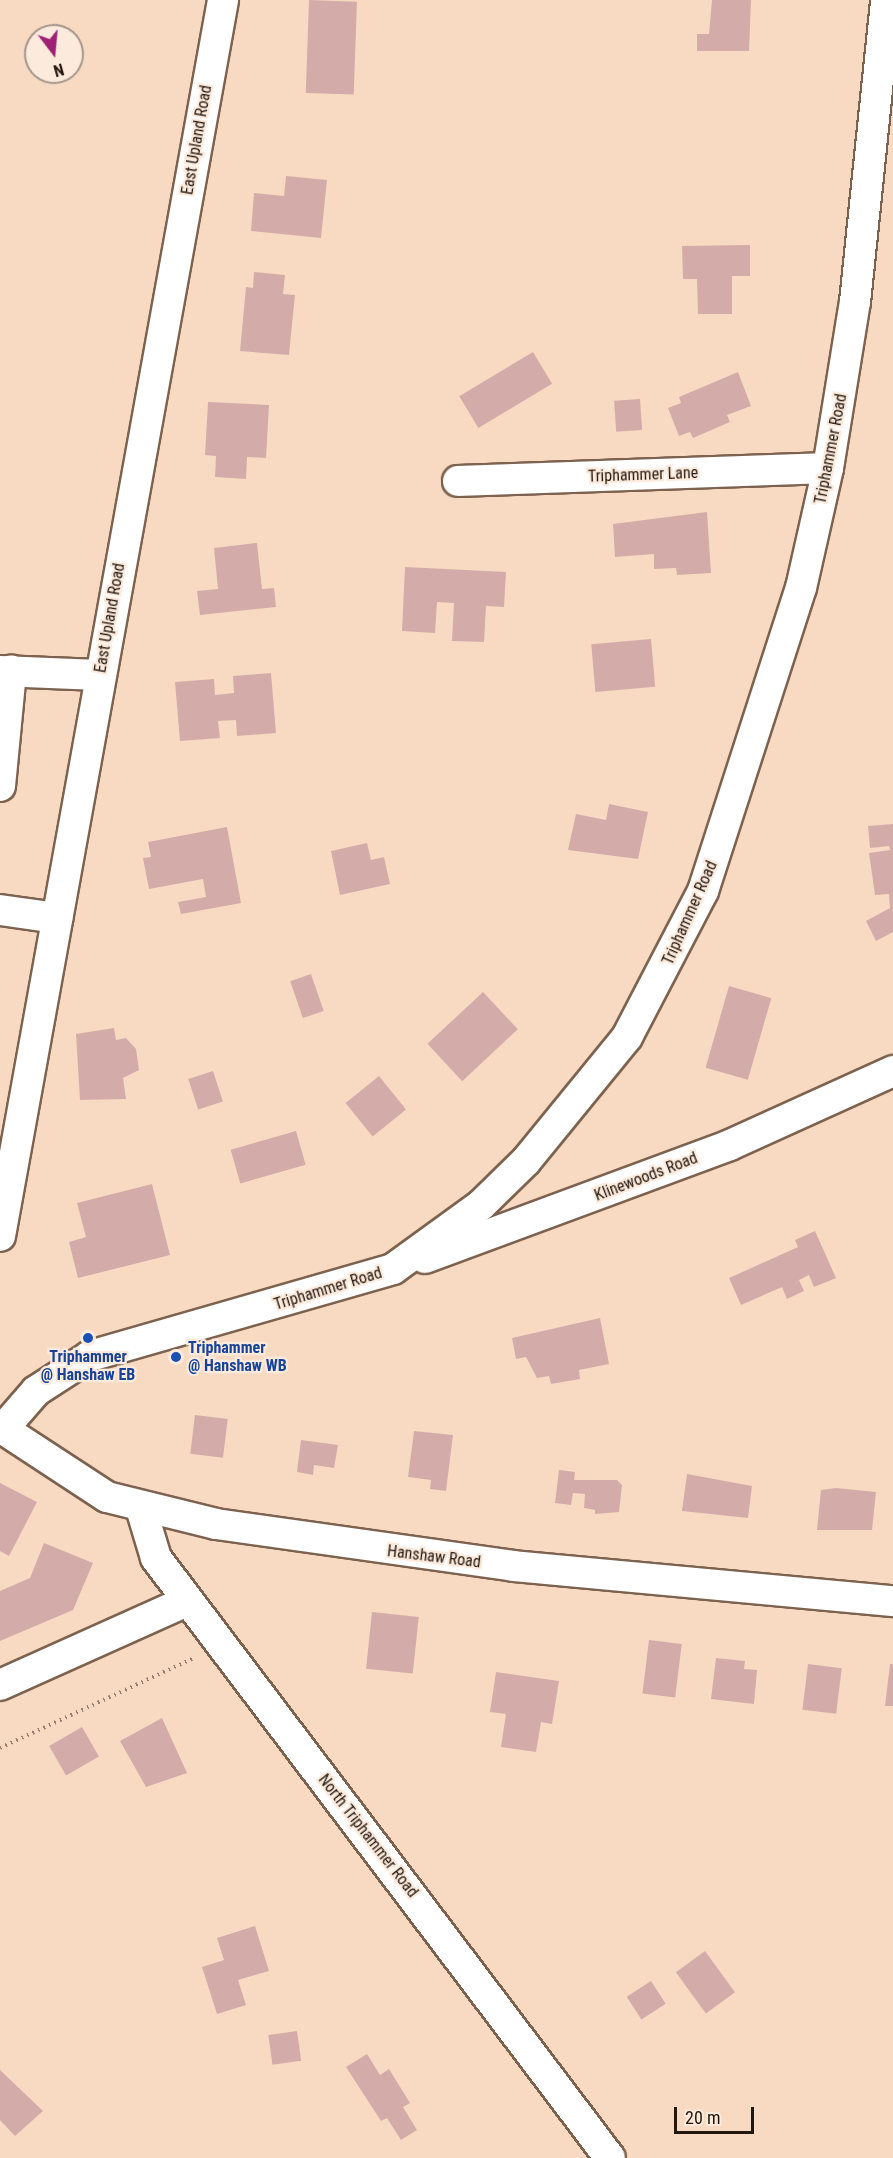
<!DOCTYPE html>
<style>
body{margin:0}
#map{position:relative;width:893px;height:2158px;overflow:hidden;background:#f8dac3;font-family:"Roboto Condensed",sans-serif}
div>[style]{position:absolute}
.building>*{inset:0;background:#d3acaa;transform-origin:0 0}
.path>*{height:4px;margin-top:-2px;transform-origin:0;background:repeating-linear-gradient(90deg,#947e6f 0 1.5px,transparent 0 6px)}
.roads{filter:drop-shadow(2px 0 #7d634f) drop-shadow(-2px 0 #7d634f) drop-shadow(0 2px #7d634f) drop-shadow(0 -2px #7d634f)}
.minor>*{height:30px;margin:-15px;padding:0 15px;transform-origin:15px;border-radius:15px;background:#fff}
.dots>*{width:16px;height:16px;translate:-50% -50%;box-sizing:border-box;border:3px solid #fceadc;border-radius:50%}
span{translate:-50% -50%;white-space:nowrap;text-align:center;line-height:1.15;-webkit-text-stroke:4.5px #fceadc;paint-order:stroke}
.street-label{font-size:16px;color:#22170f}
.transit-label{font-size:16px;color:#164399;font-weight:700}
.left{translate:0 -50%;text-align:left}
.north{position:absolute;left:24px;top:24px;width:60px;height:60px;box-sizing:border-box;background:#fceadc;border:2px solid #a5968a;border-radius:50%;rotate:164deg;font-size:16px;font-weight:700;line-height:24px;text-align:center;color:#22170f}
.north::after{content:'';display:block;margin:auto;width:21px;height:27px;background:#9e2176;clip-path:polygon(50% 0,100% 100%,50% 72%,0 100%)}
.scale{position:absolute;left:674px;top:2107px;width:80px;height:27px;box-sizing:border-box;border:3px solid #22170f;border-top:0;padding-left:8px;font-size:18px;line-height:21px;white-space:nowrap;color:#22170f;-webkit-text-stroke:4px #fceadc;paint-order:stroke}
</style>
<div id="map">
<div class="building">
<i style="left:309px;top:0;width:48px;height:93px;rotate:2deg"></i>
<i style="clip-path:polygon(712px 0,751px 0,749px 51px,697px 51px,697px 34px,709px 34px)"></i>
<i style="clip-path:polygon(286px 176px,327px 180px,321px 238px,251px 231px,254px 193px,284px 196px)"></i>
<i style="clip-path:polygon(750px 245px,750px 276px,732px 276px,732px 314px,698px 314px,697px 279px,683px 279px,682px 246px)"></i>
<i style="clip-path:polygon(254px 272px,285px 275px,283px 294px,295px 295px,289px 355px,240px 351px,246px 287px,253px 288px)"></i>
<i style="left:533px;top:352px;width:37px;height:86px;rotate:59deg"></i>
<i style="clip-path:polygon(738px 372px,751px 406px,727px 415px,730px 422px,693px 438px,690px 432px,679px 436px,668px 408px,681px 403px,679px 397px)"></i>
<i style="left:640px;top:399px;width:31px;height:26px;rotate:86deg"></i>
<i style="clip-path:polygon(208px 402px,269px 405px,266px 458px,247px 457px,246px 479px,215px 477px,216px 456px,205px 455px)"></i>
<i style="clip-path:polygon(707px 512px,711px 573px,677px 575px,676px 568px,654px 569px,654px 554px,615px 557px,613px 524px)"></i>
<i style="clip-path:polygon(257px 543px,262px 589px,274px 588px,276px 607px,200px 615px,197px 591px,218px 589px,214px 548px)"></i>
<i style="clip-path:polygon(405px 567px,506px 572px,504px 607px,486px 606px,484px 642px,452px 641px,454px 603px,437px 602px,435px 633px,402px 631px)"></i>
<i style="left:651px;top:639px;width:48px;height:60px;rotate:85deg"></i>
<i style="clip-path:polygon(271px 673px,276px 733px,237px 736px,236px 720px,218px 721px,220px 738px,180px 741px,175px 682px,214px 679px,215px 695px,234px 693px,233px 676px)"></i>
<i style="clip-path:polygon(609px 804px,648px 812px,638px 859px,568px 850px,576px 814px,606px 820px)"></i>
<i style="clip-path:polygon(893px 824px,893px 932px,876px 941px,866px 921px,890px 908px,889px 894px,875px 895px,869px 853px,890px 850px,889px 846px,870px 848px,868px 826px)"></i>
<i style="clip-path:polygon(227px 827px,241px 903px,181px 914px,178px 902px,206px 897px,203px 879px,149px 889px,143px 858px,151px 857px,148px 842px)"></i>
<i style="clip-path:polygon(367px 843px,371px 860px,384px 857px,390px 884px,340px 895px,331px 851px)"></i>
<i style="left:311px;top:974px;width:39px;height:22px;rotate:71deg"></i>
<i style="left:729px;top:986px;width:44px;height:85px;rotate:16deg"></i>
<i style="left:483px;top:992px;width:51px;height:76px;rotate:47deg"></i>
<i style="clip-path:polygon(114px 1028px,116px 1040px,126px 1038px,136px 1049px,139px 1070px,123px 1078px,126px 1099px,80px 1100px,76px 1034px)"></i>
<i style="left:213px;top:1071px;width:32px;height:26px;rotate:72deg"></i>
<i style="left:379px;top:1076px;width:43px;height:43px;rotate:51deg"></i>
<i style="left:296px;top:1131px;width:35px;height:68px;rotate:74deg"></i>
<i style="clip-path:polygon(152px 1184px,170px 1255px,78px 1278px,69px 1242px,86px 1237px,77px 1203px)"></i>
<i style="clip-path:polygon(815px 1231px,836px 1278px,814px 1287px,809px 1275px,799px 1280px,804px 1291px,787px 1299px,782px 1287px,741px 1305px,729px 1278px,798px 1247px,795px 1240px)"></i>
<i style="clip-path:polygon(600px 1318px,609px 1364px,579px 1370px,580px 1379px,551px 1384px,549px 1376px,537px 1378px,526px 1357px,516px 1359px,512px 1338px)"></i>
<i style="left:195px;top:1415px;width:33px;height:39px;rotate:7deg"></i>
<i style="clip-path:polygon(414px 1431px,453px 1435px,446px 1491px,430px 1489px,431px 1480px,408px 1477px)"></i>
<i style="clip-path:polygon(301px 1440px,338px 1445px,334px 1468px,314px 1465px,313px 1475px,297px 1472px)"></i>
<i style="clip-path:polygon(559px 1470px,575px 1472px,574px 1480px,617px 1480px,622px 1485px,619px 1512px,595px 1514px,595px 1510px,584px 1508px,585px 1494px,573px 1493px,571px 1505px,555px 1503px)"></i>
<i style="clip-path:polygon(687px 1474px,752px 1486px,748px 1518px,682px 1511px)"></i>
<i style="clip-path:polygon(0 1483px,37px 1502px,9px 1556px,0 1551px)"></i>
<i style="clip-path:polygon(836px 1488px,876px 1492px,872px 1530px,817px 1530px,821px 1490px)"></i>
<i style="clip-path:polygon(44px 1543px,93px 1563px,73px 1610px,0 1641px,0 1591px,30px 1578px)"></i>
<i style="left:372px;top:1612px;width:47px;height:57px;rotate:6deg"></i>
<i style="left:649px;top:1640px;width:33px;height:54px;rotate:7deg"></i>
<i style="clip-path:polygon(716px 1658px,745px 1661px,744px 1669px,757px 1670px,754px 1704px,711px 1699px)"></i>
<i style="left:808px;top:1664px;width:34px;height:46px;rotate:7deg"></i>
<i style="clip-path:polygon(890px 1664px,893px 1664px,893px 1706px,885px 1706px)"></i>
<i style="clip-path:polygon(496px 1672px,559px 1681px,552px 1724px,541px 1722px,536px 1752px,501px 1747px,506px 1714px,490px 1712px)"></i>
<i style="clip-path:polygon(162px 1718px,187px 1773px,146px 1787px,120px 1741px)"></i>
<i style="left:82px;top:1727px;width:34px;height:38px;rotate:60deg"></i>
<i style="clip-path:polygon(255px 1926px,269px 1971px,238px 1980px,246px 2005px,217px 2014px,202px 1967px,224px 1960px,217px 1938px)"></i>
<i style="left:705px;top:1951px;width:51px;height:36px;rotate:54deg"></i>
<i style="left:651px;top:1981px;width:27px;height:29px;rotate:57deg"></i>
<i style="left:297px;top:2031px;width:30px;height:29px;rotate:82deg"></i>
<i style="clip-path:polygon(367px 2054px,380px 2075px,389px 2069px,410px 2103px,403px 2107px,417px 2130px,401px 2140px,387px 2118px,381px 2121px,346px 2067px)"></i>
<i style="clip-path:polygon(0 2070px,43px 2111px,15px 2136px,0 2120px)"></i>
</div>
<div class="path">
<i style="left:0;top:1748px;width:212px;rotate:-24.9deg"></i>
</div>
<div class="roads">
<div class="minor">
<i style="left:458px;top:481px;width:370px;rotate:-2deg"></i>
<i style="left:0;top:671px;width:99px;rotate:2.3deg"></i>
<i style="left:0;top:786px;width:116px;rotate:-84.5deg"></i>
<i style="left:0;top:910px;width:58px;rotate:8deg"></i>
<i style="left:0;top:1236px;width:1256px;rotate:-79.77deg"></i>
<i style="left:425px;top:1258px;width:325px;rotate:-20.3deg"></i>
<i style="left:730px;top:1145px;width:179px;rotate:-24.4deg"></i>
<i style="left:0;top:1427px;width:128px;rotate:33.2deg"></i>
<i style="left:107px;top:1497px;width:112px;rotate:13.9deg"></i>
<i style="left:216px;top:1524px;width:300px;rotate:8deg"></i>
<i style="left:513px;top:1566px;width:382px;rotate:5.3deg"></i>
<i style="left:3px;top:1429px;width:50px;rotate:-49deg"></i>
<i style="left:36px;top:1391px;width:64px;rotate:-32.9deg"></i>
<i style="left:90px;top:1356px;width:315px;rotate:-16deg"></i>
<i style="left:393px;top:1269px;width:109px;rotate:-36deg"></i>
<i style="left:481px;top:1205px;width:63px;rotate:-44.4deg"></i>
<i style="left:526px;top:1161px;width:160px;rotate:-50.8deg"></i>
<i style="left:627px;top:1037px;width:165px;rotate:-62.5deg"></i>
<i style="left:703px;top:891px;width:318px;rotate:-72.1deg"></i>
<i style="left:801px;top:588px;width:123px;rotate:-77.3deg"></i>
<i style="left:828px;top:468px;width:168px;rotate:-80.8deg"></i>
<i style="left:855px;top:302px;width:304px;rotate:-84.1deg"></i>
<i style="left:141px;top:1508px;width:52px;rotate:73.3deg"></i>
<i style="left:156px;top:1558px;width:752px;rotate:52.89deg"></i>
<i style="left:0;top:1685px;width:205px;rotate:-24.2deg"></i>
</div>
</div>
<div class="dots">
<i style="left:88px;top:1338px;background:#1a4fb4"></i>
<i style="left:176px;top:1357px;background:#1a4fb4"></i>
</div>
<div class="street-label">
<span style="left:197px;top:140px;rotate:-80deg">East Upland Road</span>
<span style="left:831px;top:449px;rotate:-79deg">Triphammer Road</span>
<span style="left:643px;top:475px;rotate:-2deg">Triphammer Lane</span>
<span style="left:110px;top:618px;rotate:-80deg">East Upland Road</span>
<span style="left:690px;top:913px;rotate:-66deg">Triphammer Road</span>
<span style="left:646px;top:1177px;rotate:-21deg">Klinewoods Road</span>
<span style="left:328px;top:1289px;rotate:-17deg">Triphammer Road</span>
<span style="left:434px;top:1557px;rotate:7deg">Hanshaw Road</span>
<span style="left:368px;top:1836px;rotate:52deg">North Triphammer Road</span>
</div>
<div class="transit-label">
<span class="left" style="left:188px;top:1357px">Triphammer<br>@ Hanshaw WB</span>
<span style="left:88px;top:1366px">Triphammer<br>@ Hanshaw EB</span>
</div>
<div class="north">N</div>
<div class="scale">20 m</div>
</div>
